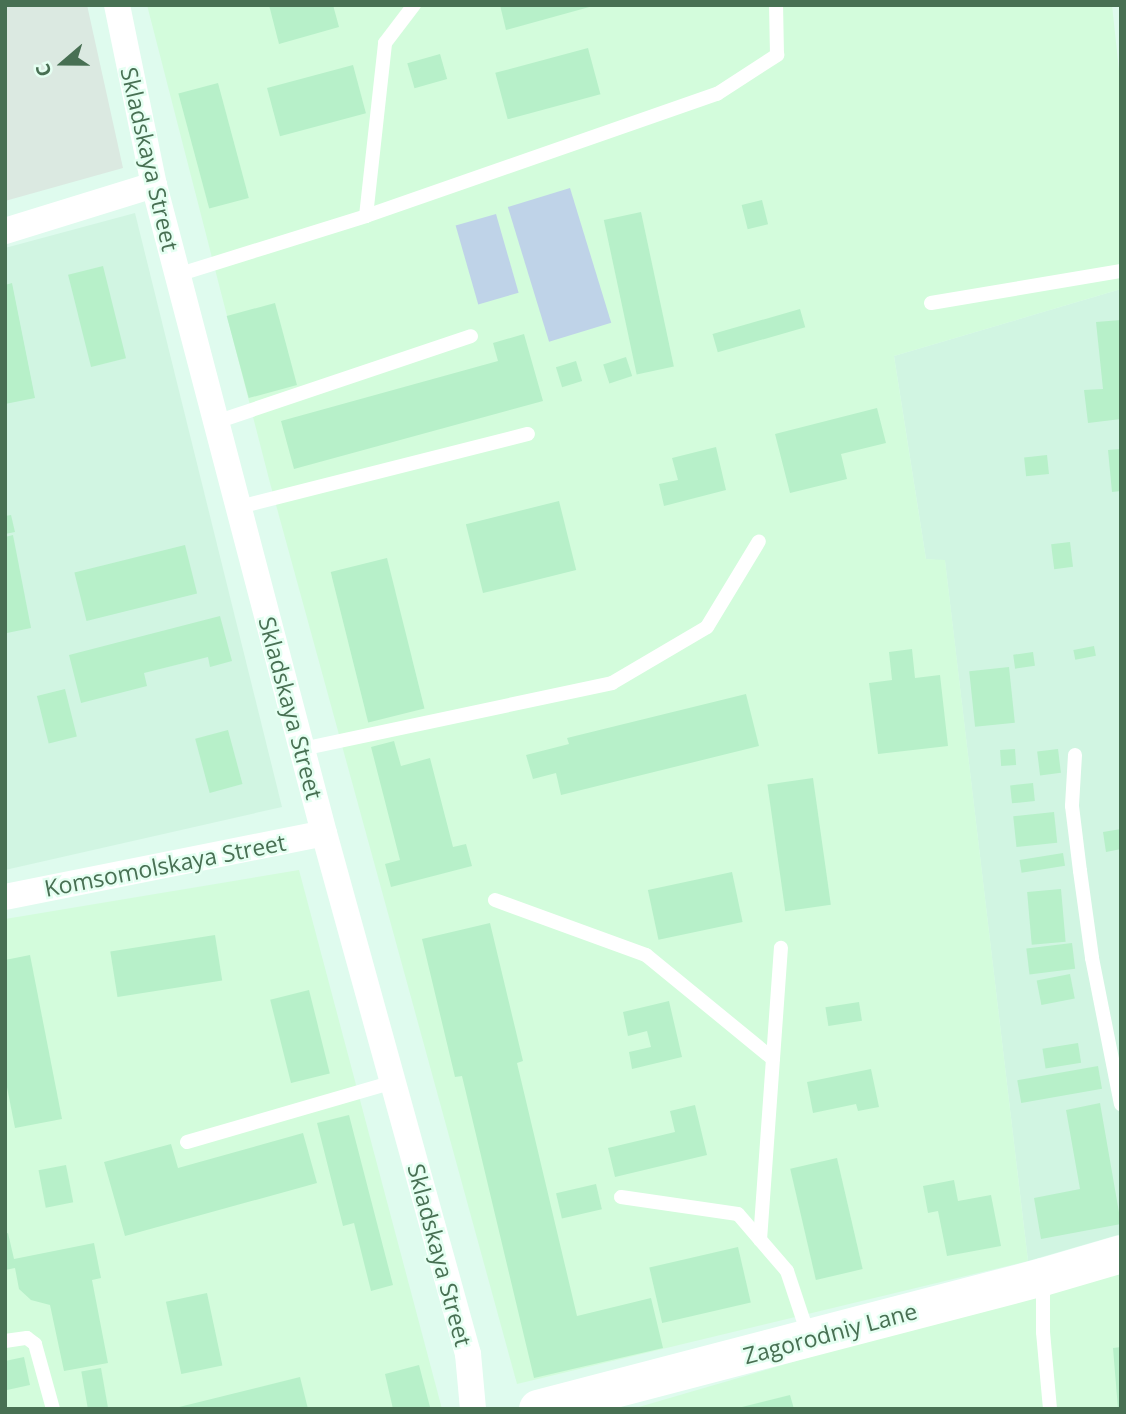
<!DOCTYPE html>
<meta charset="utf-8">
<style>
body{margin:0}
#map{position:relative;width:1126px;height:1414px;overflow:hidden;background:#dffbee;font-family:"Open Sans",sans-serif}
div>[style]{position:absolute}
.residential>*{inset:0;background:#d1f5e2}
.commercial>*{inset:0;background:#d3fcdc}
.industrial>*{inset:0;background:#dbe9e1}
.green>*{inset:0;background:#bfd3e8;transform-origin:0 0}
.building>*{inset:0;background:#b7f0c9;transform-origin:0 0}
.lane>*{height:14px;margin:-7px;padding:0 7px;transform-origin:7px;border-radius:7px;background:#fff}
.street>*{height:26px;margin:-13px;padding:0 13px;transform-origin:13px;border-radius:13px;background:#fff}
.secondary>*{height:38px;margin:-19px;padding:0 19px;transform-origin:19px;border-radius:19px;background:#fff}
span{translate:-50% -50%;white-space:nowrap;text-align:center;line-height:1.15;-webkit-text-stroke:5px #e5fff2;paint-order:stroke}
.street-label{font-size:23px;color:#487053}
.frame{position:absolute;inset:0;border:7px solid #487053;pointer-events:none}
.north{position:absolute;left:28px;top:28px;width:70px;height:70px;-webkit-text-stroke:5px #e5fff2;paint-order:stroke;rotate:250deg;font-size:19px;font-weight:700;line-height:28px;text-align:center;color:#487053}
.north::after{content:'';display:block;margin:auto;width:24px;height:32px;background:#487053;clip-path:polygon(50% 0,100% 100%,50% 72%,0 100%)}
</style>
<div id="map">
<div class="residential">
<i style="clip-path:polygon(135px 213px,282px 807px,5px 870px,5px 248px)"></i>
<i style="clip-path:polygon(1121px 289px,1121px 1234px,1028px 1261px,945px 561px,926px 559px,894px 356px)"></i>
</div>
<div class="commercial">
<i style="clip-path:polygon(147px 5px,1112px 5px,1121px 89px,1121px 289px,894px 356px,926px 559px,945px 560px,1028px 1261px,517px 1384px,270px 483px)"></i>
<i style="clip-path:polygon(299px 870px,442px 1409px,5px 1409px,5px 919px)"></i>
<i style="clip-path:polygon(1121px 1266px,1121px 1409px,632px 1409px)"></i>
</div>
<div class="industrial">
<i style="clip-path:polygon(5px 5px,87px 5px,123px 168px,5px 201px)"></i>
</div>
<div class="green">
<i style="left:570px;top:188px;width:141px;height:65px;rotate:73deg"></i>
<i style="left:496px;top:214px;width:82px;height:42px;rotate:74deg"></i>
</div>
<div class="building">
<i style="clip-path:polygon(269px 5px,333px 5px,339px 27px,279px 44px)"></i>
<i style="clip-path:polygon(500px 5px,593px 5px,593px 6px,506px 30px)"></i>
<i style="left:588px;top:48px;width:48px;height:96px;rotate:75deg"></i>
<i style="left:440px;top:54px;width:26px;height:34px;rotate:74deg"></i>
<i style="left:353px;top:65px;width:50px;height:89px;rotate:75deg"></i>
<i style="left:218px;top:83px;width:119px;height:41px;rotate:75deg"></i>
<i style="left:762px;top:200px;width:25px;height:21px;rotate:76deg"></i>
<i style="left:641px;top:212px;width:158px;height:38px;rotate:78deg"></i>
<i style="left:103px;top:266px;width:95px;height:36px;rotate:76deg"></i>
<i style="clip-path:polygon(12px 283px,35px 398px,5px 404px,5px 285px)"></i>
<i style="left:275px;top:303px;width:85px;height:50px;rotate:75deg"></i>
<i style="left:800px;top:309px;width:19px;height:91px;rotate:74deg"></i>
<i style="clip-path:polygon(1121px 320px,1121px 419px,1088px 423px,1084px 390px,1103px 389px,1096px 322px)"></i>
<i style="clip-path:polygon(524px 334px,543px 401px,294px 469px,281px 421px,498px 361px,493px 343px)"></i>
<i style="left:626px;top:357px;width:20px;height:24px;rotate:72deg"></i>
<i style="left:576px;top:361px;width:21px;height:21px;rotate:73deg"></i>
<i style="clip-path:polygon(877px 408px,886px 443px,841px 454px,847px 479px,790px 493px,775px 434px)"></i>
<i style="clip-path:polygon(716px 447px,726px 490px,664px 506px,659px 484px,678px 480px,672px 458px)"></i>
<i style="clip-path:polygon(1121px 449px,1121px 491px,1112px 492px,1108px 450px)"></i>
<i style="left:1047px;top:455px;width:19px;height:23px;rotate:84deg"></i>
<i style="left:559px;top:501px;width:71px;height:96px;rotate:76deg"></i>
<i style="clip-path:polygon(11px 515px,15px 532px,5px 534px,5px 516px)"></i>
<i style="clip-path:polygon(13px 535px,31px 628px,7px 633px,5px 537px)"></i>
<i style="left:1070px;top:542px;width:25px;height:19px;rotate:83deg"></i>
<i style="left:185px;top:545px;width:50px;height:114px;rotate:76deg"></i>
<i style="left:387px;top:558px;width:155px;height:58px;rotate:76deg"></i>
<i style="clip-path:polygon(220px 616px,232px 661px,210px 667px,208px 657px,144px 673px,147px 686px,81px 703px,69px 655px)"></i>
<i style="left:1094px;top:646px;width:10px;height:21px;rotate:79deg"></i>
<i style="clip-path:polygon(912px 649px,915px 678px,940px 675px,948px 746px,878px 754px,869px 683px,892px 680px,889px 652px)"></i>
<i style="left:1033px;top:652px;width:14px;height:20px;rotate:82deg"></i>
<i style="left:1009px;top:667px;width:56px;height:40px;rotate:84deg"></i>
<i style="left:65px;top:689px;width:49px;height:29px;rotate:76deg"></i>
<i style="clip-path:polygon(746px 694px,759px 746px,561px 795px,556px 773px,533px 779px,526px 755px,569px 744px,567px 738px)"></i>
<i style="left:228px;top:730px;width:56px;height:34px;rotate:75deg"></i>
<i style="clip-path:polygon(394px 741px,401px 766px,430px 758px,453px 847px,466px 844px,472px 866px,391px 887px,385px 864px,400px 860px,371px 747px)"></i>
<i style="left:1015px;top:749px;width:16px;height:15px;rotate:86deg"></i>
<i style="left:1058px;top:749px;width:24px;height:21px;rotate:83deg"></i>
<i style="left:813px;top:778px;width:128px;height:46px;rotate:82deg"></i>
<i style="left:1033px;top:783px;width:18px;height:23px;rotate:84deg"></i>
<i style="left:1054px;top:812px;width:31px;height:41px;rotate:84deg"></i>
<i style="clip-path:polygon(1121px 829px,1121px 849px,1106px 852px,1103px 832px)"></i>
<i style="left:1063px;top:853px;width:13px;height:44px;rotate:81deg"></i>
<i style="left:732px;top:872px;width:51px;height:86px;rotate:78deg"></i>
<i style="left:1061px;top:889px;width:53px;height:34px;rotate:85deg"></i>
<i style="clip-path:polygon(490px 923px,523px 1061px,517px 1063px,577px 1316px,651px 1298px,663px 1348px,534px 1378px,462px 1076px,455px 1077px,422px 939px)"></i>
<i style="left:215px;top:935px;width:46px;height:106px;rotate:81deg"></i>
<i style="left:1072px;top:943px;width:26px;height:46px;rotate:83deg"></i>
<i style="clip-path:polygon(30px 955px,62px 1119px,15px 1128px,5px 1077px,5px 960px)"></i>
<i style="left:1070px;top:974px;width:25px;height:34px;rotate:79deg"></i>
<i style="left:309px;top:990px;width:86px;height:40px;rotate:76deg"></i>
<i style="clip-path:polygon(669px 1001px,682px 1057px,632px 1069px,629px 1052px,651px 1047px,647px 1031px,628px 1036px,623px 1012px)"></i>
<i style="left:859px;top:1002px;width:19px;height:34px;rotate:81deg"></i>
<i style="left:1078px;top:1043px;width:20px;height:36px;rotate:81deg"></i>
<i style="left:1098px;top:1066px;width:23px;height:82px;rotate:80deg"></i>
<i style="clip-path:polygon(871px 1069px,879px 1107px,858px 1111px,856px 1104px,813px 1113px,807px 1082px)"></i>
<i style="clip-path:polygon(1100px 1103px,1121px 1224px,1041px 1239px,1034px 1198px,1080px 1189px,1066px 1110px)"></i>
<i style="clip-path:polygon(695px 1105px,707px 1155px,615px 1177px,608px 1148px,675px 1132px,670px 1111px)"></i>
<i style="clip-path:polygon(349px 1115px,393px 1285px,371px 1291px,354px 1223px,343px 1226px,317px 1123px)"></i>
<i style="clip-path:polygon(303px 1133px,317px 1183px,125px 1236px,104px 1162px,171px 1144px,178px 1168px)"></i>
<i style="left:837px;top:1158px;width:114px;height:48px;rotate:77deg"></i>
<i style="left:66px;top:1165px;width:38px;height:28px;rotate:79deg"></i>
<i style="clip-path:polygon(954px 1180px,958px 1201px,991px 1195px,1001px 1246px,947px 1256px,938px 1211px,928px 1213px,923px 1186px)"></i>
<i style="left:596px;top:1184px;width:26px;height:41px;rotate:77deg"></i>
<i style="clip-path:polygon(8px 1233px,14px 1259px,94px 1243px,101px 1278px,92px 1280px,108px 1363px,64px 1371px,50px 1305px,31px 1300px,19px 1289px,15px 1268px,5px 1270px,5px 1234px)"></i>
<i style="left:738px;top:1247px;width:57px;height:91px;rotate:77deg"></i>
<i style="left:207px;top:1293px;width:74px;height:42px;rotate:78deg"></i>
<i style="clip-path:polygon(1121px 1347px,1121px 1409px,1118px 1409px,1113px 1348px)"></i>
<i style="clip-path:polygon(24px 1357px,30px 1385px,7px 1390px,5px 1361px)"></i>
<i style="clip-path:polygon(419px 1365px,430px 1407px,393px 1409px,385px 1374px)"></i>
<i style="left:101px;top:1368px;width:42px;height:20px;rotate:80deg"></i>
<i style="clip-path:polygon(300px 1377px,308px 1409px,175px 1409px,175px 1408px)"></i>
<i style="clip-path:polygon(790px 1395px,794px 1409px,738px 1409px,738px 1408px)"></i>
</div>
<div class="lane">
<i style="left:366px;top:216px;width:174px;rotate:-83.7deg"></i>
<i style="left:385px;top:43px;width:48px;rotate:-52.7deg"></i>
<i style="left:177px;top:275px;width:198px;rotate:-17.3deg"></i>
<i style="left:366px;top:216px;width:372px;rotate:-19.2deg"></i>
<i style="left:717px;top:94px;width:72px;rotate:-33deg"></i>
<i style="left:777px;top:55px;width:50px;rotate:-91.1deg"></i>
<i style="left:931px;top:303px;width:193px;rotate:-9.6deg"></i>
<i style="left:216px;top:422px;width:269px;rotate:-18.6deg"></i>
<i style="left:239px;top:507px;width:298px;rotate:-14.2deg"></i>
<i style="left:302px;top:749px;width:317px;rotate:-12deg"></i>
<i style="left:612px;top:683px;width:110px;rotate:-30.5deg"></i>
<i style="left:707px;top:627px;width:100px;rotate:-58.8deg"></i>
<i style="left:1075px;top:755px;width:51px;rotate:93.4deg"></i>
<i style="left:1072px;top:806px;width:65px;rotate:83deg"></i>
<i style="left:1080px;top:871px;width:88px;rotate:82.1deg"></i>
<i style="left:1092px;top:958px;width:149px;rotate:78.8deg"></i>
<i style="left:495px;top:900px;width:161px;rotate:20deg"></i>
<i style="left:646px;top:955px;width:164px;rotate:39.3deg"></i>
<i style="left:187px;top:1142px;width:215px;rotate:-16.2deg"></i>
<i style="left:621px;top:1197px;width:118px;rotate:8.3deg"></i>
<i style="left:738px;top:1214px;width:75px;rotate:49.3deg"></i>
<i style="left:787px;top:1271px;width:70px;rotate:71.6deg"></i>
<i style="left:760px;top:1240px;width:293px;rotate:-85.9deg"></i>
<i style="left:1043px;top:1277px;width:55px;rotate:90deg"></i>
<i style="left:1043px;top:1332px;width:77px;rotate:84.8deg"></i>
<i style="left:5px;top:1341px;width:22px;rotate:-8deg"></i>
<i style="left:27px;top:1338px;width:10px;rotate:37deg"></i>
<i style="left:35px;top:1344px;width:67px;rotate:74.5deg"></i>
</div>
<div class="street">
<i style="left:117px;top:5px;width:184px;rotate:78.4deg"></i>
<i style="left:154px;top:185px;width:670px;rotate:75.3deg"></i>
<i style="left:324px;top:833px;width:541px;rotate:74.55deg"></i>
<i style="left:468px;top:1354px;width:55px;rotate:84.8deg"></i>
<i style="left:5px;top:231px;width:156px;rotate:-17.2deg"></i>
<i style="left:5px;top:897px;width:325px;rotate:-11.3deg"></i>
</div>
<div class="secondary">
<i style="left:538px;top:1409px;width:522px;rotate:-14.65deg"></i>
<i style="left:1043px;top:1277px;width:81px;rotate:-16.4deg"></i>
</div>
<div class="street-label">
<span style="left:150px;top:159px;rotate:77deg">Skladskaya Street</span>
<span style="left:291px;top:708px;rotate:75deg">Skladskaya Street</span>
<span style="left:165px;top:865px;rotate:-11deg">Komsomolskaya Street</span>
<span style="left:440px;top:1255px;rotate:75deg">Skladskaya Street</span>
<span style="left:830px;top:1333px;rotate:-15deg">Zagorodniy Lane</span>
</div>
<div class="frame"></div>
<div class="north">С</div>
</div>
